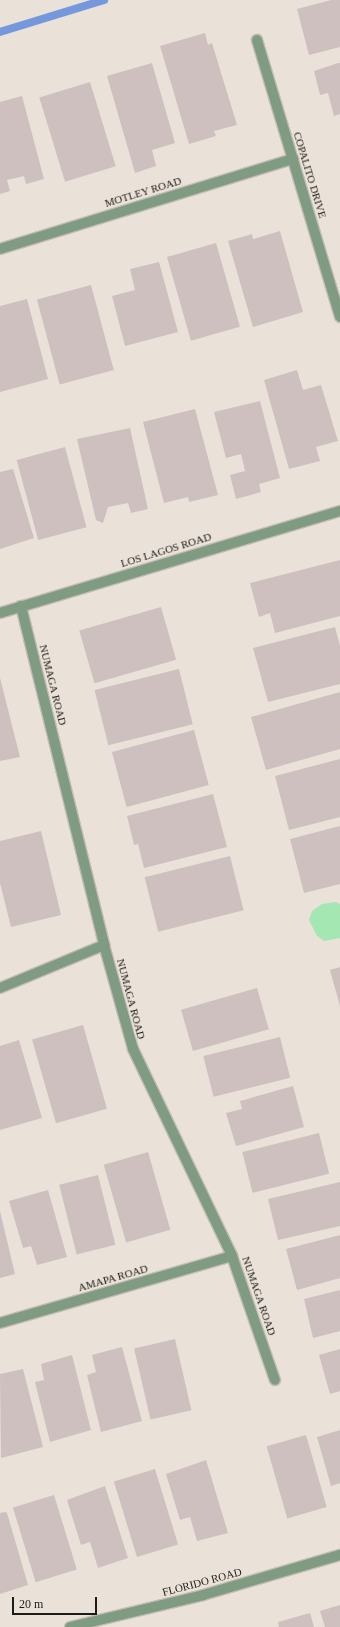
<!DOCTYPE html>
<style>
body{margin:0}
#map{position:relative;width:340px;height:1627px;overflow:hidden;background:#eae2d9;font-family:"Times New Roman",serif}
div>[style]{position:absolute}
.green>*{inset:0;background:#a4e7b2}
.stream>*{height:8px;margin:-4px;padding:0 4px;transform-origin:4px;border-radius:4px;background:#7598dd}
.building>*{inset:0;background:#cdc0bf;transform-origin:0 0}
.roads{filter:drop-shadow(1px 0 #c5beb6) drop-shadow(-1px 0 #c5beb6) drop-shadow(0 1px #c5beb6) drop-shadow(0 -1px #c5beb6)}
.minor>*{height:10px;margin:-5px;padding:0 5px;transform-origin:5px;border-radius:5px;background:#7f9b81}
span{translate:-50% -50%;white-space:nowrap;text-align:center;line-height:1.15;-webkit-text-stroke:3px #eae2d9;paint-order:stroke}
.street-label{font-size:11px;color:#1d1b18}
.scale{position:absolute;left:12px;top:1597px;width:85px;height:18px;box-sizing:border-box;border:2px solid #1d1b18;border-top:0;padding-left:5px;font-size:12px;line-height:14px;white-space:nowrap;color:#1d1b18;-webkit-text-stroke:3px #eae2d9;paint-order:stroke}
</style>
<div id="map">
<div class="green">
<i style="clip-path:polygon(335px 902px,340px 904px,340px 938px,324px 941px,317px 936px,309px 920px,312px 911px,322px 904px)"></i>
</div>
<div class="stream">
<i style="left:0;top:32px;width:109px;rotate:-17.1deg"></i>
</div>
<div class="building">
<i style="clip-path:polygon(331px 0,340px 0,340px 47px,309px 55px,297px 9px)"></i>
<i style="clip-path:polygon(205px 33px,208px 45px,212px 43px,237px 125px,214px 131px,216px 136px,189px 144px,160px 46px)"></i>
<i style="clip-path:polygon(152px 63px,175px 143px,152px 150px,156px 166px,135px 173px,107px 76px)"></i>
<i style="clip-path:polygon(338px 63px,340px 63px,340px 114px,334px 116px,328px 93px,320px 95px,314px 71px)"></i>
<i style="left:90px;top:82px;width:88px;height:53px;rotate:73deg"></i>
<i style="clip-path:polygon(22px 96px,44px 179px,26px 184px,24px 176px,7px 180px,10px 191px,0 194px,0 102px)"></i>
<i style="clip-path:polygon(280px 231px,303px 312px,253px 327px,228px 241px,252px 234px,253px 239px)"></i>
<i style="left:216px;top:243px;width:87px;height:51px;rotate:74deg"></i>
<i style="clip-path:polygon(159px 262px,178px 332px,125px 346px,112px 296px,135px 290px,130px 269px)"></i>
<i style="left:91px;top:285px;width:88px;height:56px;rotate:75deg"></i>
<i style="clip-path:polygon(27px 299px,48px 379px,0 392px,0 306px)"></i>
<i style="clip-path:polygon(297px 370px,303px 390px,321px 385px,338px 441px,316px 447px,320px 461px,289px 469px,264px 380px)"></i>
<i style="clip-path:polygon(260px 401px,280px 478px,259px 484px,261px 492px,236px 499px,230px 475px,245px 471px,241px 454px,226px 458px,214px 412px)"></i>
<i style="clip-path:polygon(195px 409px,218px 495px,189px 502px,188px 497px,164px 503px,143px 422px)"></i>
<i style="clip-path:polygon(130px 428px,148px 509px,131px 513px,128px 503px,108px 507px,103px 523px,96px 520px,77px 439px)"></i>
<i style="left:65px;top:447px;width:83px;height:50px;rotate:75deg"></i>
<i style="clip-path:polygon(13px 469px,34px 538px,0 549px,0 472px)"></i>
<i style="clip-path:polygon(340px 560px,340px 616px,275px 633px,270px 613px,259px 617px,250px 583px)"></i>
<i style="left:161px;top:607px;width:55px;height:85px;rotate:74deg"></i>
<i style="clip-path:polygon(335px 627px,340px 646px,340px 684px,268px 702px,253px 648px)"></i>
<i style="left:179px;top:669px;width:57px;height:87px;rotate:76deg"></i>
<i style="clip-path:polygon(0 678px,20px 757px,0 761px)"></i>
<i style="clip-path:polygon(340px 692px,340px 749px,266px 770px,251px 717px)"></i>
<i style="left:194px;top:730px;width:57px;height:85px;rotate:75deg"></i>
<i style="clip-path:polygon(340px 759px,340px 817px,289px 830px,275px 776px)"></i>
<i style="clip-path:polygon(213px 794px,227px 847px,144px 868px,138px 844px,134px 845px,127px 816px)"></i>
<i style="clip-path:polygon(340px 826px,340px 884px,304px 893px,290px 839px)"></i>
<i style="clip-path:polygon(41px 831px,61px 915px,11px 927px,0 883px,0 841px)"></i>
<i style="left:230px;top:856px;width:56px;height:88px;rotate:76deg"></i>
<i style="clip-path:polygon(340px 967px,340px 1006px,330px 970px)"></i>
<i style="left:257px;top:988px;width:43px;height:79px;rotate:74deg"></i>
<i style="left:83px;top:1025px;width:87px;height:53px;rotate:74deg"></i>
<i style="left:280px;top:1037px;width:42px;height:79px;rotate:76deg"></i>
<i style="clip-path:polygon(19px 1040px,42px 1118px,0 1130px,0 1046px)"></i>
<i style="clip-path:polygon(293px 1086px,304px 1127px,236px 1146px,226px 1113px,242px 1109px,240px 1101px)"></i>
<i style="left:319px;top:1133px;width:42px;height:79px;rotate:76deg"></i>
<i style="left:148px;top:1152px;width:81px;height:46px;rotate:74deg"></i>
<i style="left:98px;top:1175px;width:72px;height:40px;rotate:76deg"></i>
<i style="clip-path:polygon(340px 1182px,340px 1226px,278px 1240px,268px 1199px)"></i>
<i style="clip-path:polygon(48px 1190px,67px 1257px,37px 1265px,31px 1246px,23px 1248px,9px 1201px)"></i>
<i style="clip-path:polygon(0 1211px,15px 1274px,0 1278px)"></i>
<i style="clip-path:polygon(340px 1235px,340px 1278px,297px 1290px,286px 1249px)"></i>
<i style="clip-path:polygon(340px 1290px,340px 1331px,313px 1338px,304px 1299px)"></i>
<i style="left:175px;top:1339px;width:73px;height:42px;rotate:77deg"></i>
<i style="clip-path:polygon(122px 1347px,142px 1421px,101px 1432px,87px 1375px,96px 1372px,92px 1355px)"></i>
<i style="clip-path:polygon(340px 1349px,340px 1391px,330px 1394px,319px 1355px)"></i>
<i style="clip-path:polygon(72px 1355px,91px 1430px,50px 1442px,35px 1382px,44px 1380px,41px 1364px)"></i>
<i style="clip-path:polygon(23px 1369px,43px 1447px,1px 1458px,0 1374px)"></i>
<i style="clip-path:polygon(340px 1430px,340px 1483px,331px 1486px,317px 1437px)"></i>
<i style="left:306px;top:1435px;width:75px;height:41px;rotate:74deg"></i>
<i style="clip-path:polygon(206px 1460px,228px 1533px,197px 1541px,190px 1517px,180px 1520px,166px 1474px)"></i>
<i style="left:155px;top:1469px;width:79px;height:43px;rotate:73deg"></i>
<i style="clip-path:polygon(105px 1486px,128px 1558px,98px 1568px,90px 1542px,81px 1545px,67px 1500px)"></i>
<i style="left:54px;top:1495px;width:78px;height:43px;rotate:73deg"></i>
<i style="clip-path:polygon(5px 1512px,7px 1513px,28px 1585px,0 1594px,0 1513px)"></i>
<i style="clip-path:polygon(340px 1605px,340px 1627px,325px 1627px,320px 1611px)"></i>
<i style="clip-path:polygon(310px 1613px,314px 1627px,279px 1627px,278px 1622px)"></i>
</div>
<div class="roads">
<div class="minor">
<i style="left:257px;top:40px;width:289px;rotate:73.3deg"></i>
<i style="left:0;top:249px;width:307px;rotate:-17.1deg"></i>
<i style="left:21px;top:606px;width:349px;rotate:76.2deg"></i>
<i style="left:104px;top:945px;width:108px;rotate:74.4deg"></i>
<i style="left:133px;top:1049px;width:229px;rotate:64.4deg"></i>
<i style="left:232px;top:1256px;width:131px;rotate:70.9deg"></i>
<i style="left:0;top:613px;width:355px;rotate:-16.7deg"></i>
<i style="left:0;top:988px;width:113px;rotate:-22.5deg"></i>
<i style="left:0;top:1323px;width:241px;rotate:-16.1deg"></i>
<i style="left:70px;top:1627px;width:137px;rotate:-13.5deg"></i>
<i style="left:203px;top:1595px;width:143px;rotate:-16.3deg"></i>
</div>
</div>
<div class="street-label">
<span style="left:310px;top:175px;rotate:73deg">COPALITO DRIVE</span>
<span style="left:143px;top:192px;rotate:-17deg">MOTLEY ROAD</span>
<span style="left:166px;top:550px;rotate:-17deg">LOS LAGOS ROAD</span>
<span style="left:53px;top:685px;rotate:76deg">NUMAGA ROAD</span>
<span style="left:131px;top:999px;rotate:75deg">NUMAGA ROAD</span>
<span style="left:113px;top:1278px;rotate:-16deg">AMAPA ROAD</span>
<span style="left:259px;top:1296px;rotate:71deg">NUMAGA ROAD</span>
<span style="left:202px;top:1582px;rotate:-15deg">FLORIDO ROAD</span>
</div>
<div class="scale">20 m</div>
</div>
